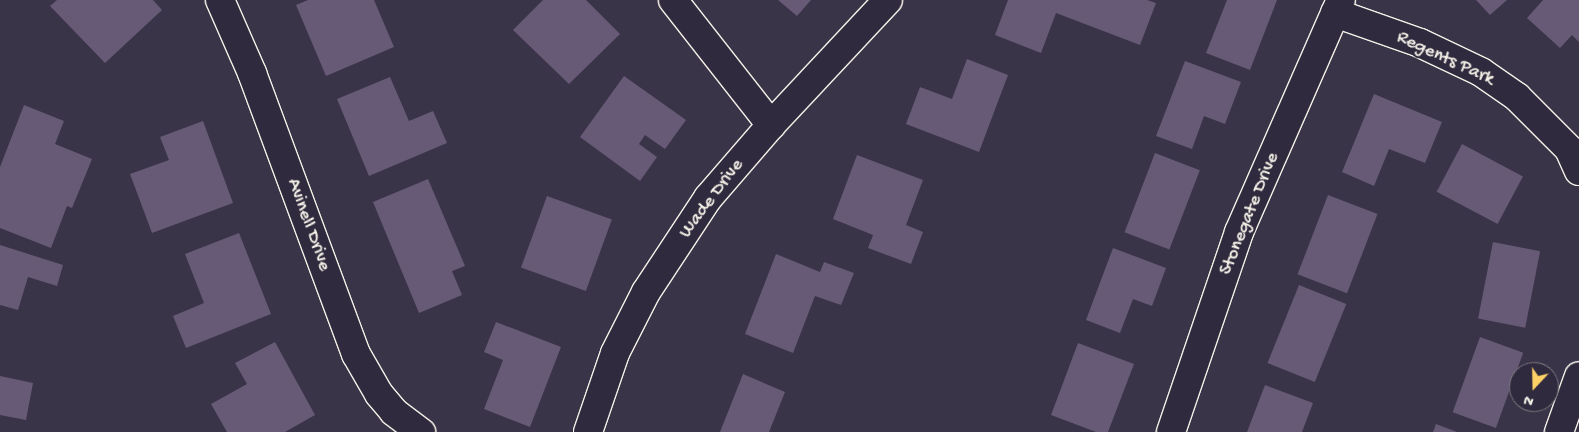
<!DOCTYPE html>
<style>
body{margin:0}
#map{position:relative;width:1579px;height:432px;overflow:hidden;background:#3a3448;font-family:"Gochi Hand",sans-serif}
div>[style]{position:absolute}
.building>*{inset:0;background:#675a76;transform-origin:0 0}
.roads{filter:drop-shadow(1px 0 #f4f1e8) drop-shadow(-1px 0 #f4f1e8) drop-shadow(0 1px #f4f1e8) drop-shadow(0 -1px #f4f1e8)}
.minor>*{height:28px;margin:-14px;padding:0 14px;transform-origin:14px;border-radius:14px;background:#2f2a3d}
span{translate:-50% -50%;white-space:nowrap;text-align:center;line-height:1.15;-webkit-text-stroke:4px #2f2a3d;paint-order:stroke}
.street-label{font-size:19px;color:#f4f1e8}
.north{position:absolute;left:1509px;top:362px;width:50px;height:50px;box-sizing:border-box;background:#2f2a3d;border:1px solid #7e7a81;border-radius:50%;rotate:201deg;font-size:14px;font-weight:700;line-height:20px;text-align:center;color:#f4f1e8}
.north::after{content:'';display:block;margin:auto;width:18px;height:22px;background:#ffd166;clip-path:polygon(50% 0,100% 100%,50% 72%,0 100%)}
</style>
<div id="map">
<div class="building">
<i style="clip-path:polygon(57px 0,153px 0,162px 10px,105px 63px,50px 6px)"></i>
<i style="clip-path:polygon(308px 0,374px 0,394px 47px,326px 76px,296px 5px)"></i>
<i style="clip-path:polygon(543px 0,586px 0,620px 34px,569px 84px,513px 30px)"></i>
<i style="clip-path:polygon(778px 0,811px 0,797px 16px)"></i>
<i style="clip-path:polygon(1008px 0,1147px 0,1156px 3px,1140px 45px,1056px 13px,1041px 53px,995px 35px)"></i>
<i style="clip-path:polygon(1227px 0,1277px 0,1250px 70px,1206px 53px)"></i>
<i style="clip-path:polygon(1476px 0,1507px 0,1490px 15px)"></i>
<i style="clip-path:polygon(1543px 0,1579px 0,1579px 42px,1572px 35px,1560px 48px,1527px 18px)"></i>
<i style="clip-path:polygon(967px 59px,1008px 75px,979px 152px,906px 124px,920px 87px,952px 99px)"></i>
<i style="clip-path:polygon(1185px 61px,1241px 82px,1225px 124px,1204px 116px,1192px 149px,1156px 136px)"></i>
<i style="clip-path:polygon(624px 76px,686px 120px,665px 149px,645px 135px,639px 144px,657px 157px,640px 181px,580px 137px)"></i>
<i style="clip-path:polygon(390px 77px,409px 121px,433px 111px,447px 143px,369px 176px,337px 99px)"></i>
<i style="clip-path:polygon(1374px 94px,1442px 122px,1425px 163px,1389px 149px,1374px 186px,1342px 172px)"></i>
<i style="clip-path:polygon(24px 105px,64px 121px,55px 144px,92px 159px,72px 208px,67px 206px,51px 248px,0 228px,0 167px)"></i>
<i style="clip-path:polygon(203px 121px,233px 203px,152px 233px,130px 174px,169px 160px,160px 137px)"></i>
<i style="left:1462px;top:144px;width:69px;height:54px;rotate:28deg"></i>
<i style="left:1155px;top:153px;width:48px;height:85px;rotate:21deg"></i>
<i style="clip-path:polygon(857px 155px,923px 180px,906px 225px,923px 232px,911px 264px,868px 248px,873px 235px,833px 219px)"></i>
<i style="clip-path:polygon(428px 179px,465px 266px,452px 271px,462px 295px,419px 313px,373px 202px)"></i>
<i style="left:1328px;top:195px;width:53px;height:85px;rotate:21deg"></i>
<i style="left:547px;top:196px;width:69px;height:76px;rotate:20deg"></i>
<i style="clip-path:polygon(239px 233px,271px 314px,186px 348px,173px 316px,204px 303px,185px 254px)"></i>
<i style="left:1493px;top:242px;width:48px;height:78px;rotate:11deg"></i>
<i style="clip-path:polygon(0 245px,63px 265px,57px 286px,28px 277px,18px 310px,0 305px)"></i>
<i style="clip-path:polygon(1113px 248px,1166px 268px,1152px 306px,1133px 299px,1120px 333px,1086px 320px)"></i>
<i style="clip-path:polygon(776px 254px,820px 272px,824px 262px,854px 273px,841px 305px,815px 296px,793px 353px,745px 334px)"></i>
<i style="left:1299px;top:285px;width:51px;height:84px;rotate:22deg"></i>
<i style="clip-path:polygon(496px 322px,561px 347px,530px 427px,484px 409px,503px 360px,484px 352px)"></i>
<i style="left:1480px;top:337px;width:46px;height:80px;rotate:20deg"></i>
<i style="clip-path:polygon(275px 342px,315px 415px,285px 432px,227px 432px,211px 404px,247px 384px,235px 363px)"></i>
<i style="clip-path:polygon(1078px 343px,1134px 364px,1108px 432px,1096px 432px,1051px 415px)"></i>
<i style="clip-path:polygon(743px 374px,785px 392px,769px 432px,720px 432px)"></i>
<i style="clip-path:polygon(0 376px,33px 383px,26px 420px,0 415px)"></i>
<i style="clip-path:polygon(1265px 385px,1313px 403px,1302px 432px,1247px 432px)"></i>
<i style="clip-path:polygon(1436px 424px,1457px 432px,1433px 432px)"></i>
</div>
<div class="roads">
<div class="minor">
<i style="left:220px;top:0;width:80px;rotate:66.3deg"></i>
<i style="left:252px;top:73px;width:300px;rotate:69.7deg"></i>
<i style="left:356px;top:354px;width:46px;rotate:60.1deg"></i>
<i style="left:379px;top:394px;width:23px;rotate:50deg"></i>
<i style="left:394px;top:412px;width:34px;rotate:37deg"></i>
<i style="left:673px;top:0;width:159px;rotate:51.9deg"></i>
<i style="left:1335px;top:13px;width:90px;rotate:19.4deg"></i>
<i style="left:1420px;top:43px;width:68px;rotate:25.4deg"></i>
<i style="left:1481px;top:72px;width:44px;rotate:34.8deg"></i>
<i style="left:1517px;top:97px;width:74px;rotate:45deg"></i>
<i style="left:1569px;top:149px;width:24px;rotate:66deg"></i>
<i style="left:588px;top:432px;width:83px;rotate:-71.1deg"></i>
<i style="left:615px;top:353px;width:68px;rotate:-63.1deg"></i>
<i style="left:646px;top:292px;width:113px;rotate:-56.6deg"></i>
<i style="left:708px;top:198px;width:96px;rotate:-49.2deg"></i>
<i style="left:771px;top:125px;width:171px;rotate:-46.9deg"></i>
<i style="left:1171px;top:432px;width:211px;rotate:-71.2deg"></i>
<i style="left:1239px;top:232px;width:253px;rotate:-66.3deg"></i>
<i style="left:1559px;top:432px;width:59px;rotate:-70.3deg"></i>
</div>
</div>
<div class="street-label">
<span style="left:1445px;top:59px;rotate:25deg">Regents Park</span>
<span style="left:712px;top:199px;rotate:-53deg">Wade Drive</span>
<span style="left:1250px;top:214px;rotate:-68deg">Stonegate Drive</span>
<span style="left:308px;top:225px;rotate:70deg">Avinell Drive</span>
</div>
<div class="north">N</div>
</div>
